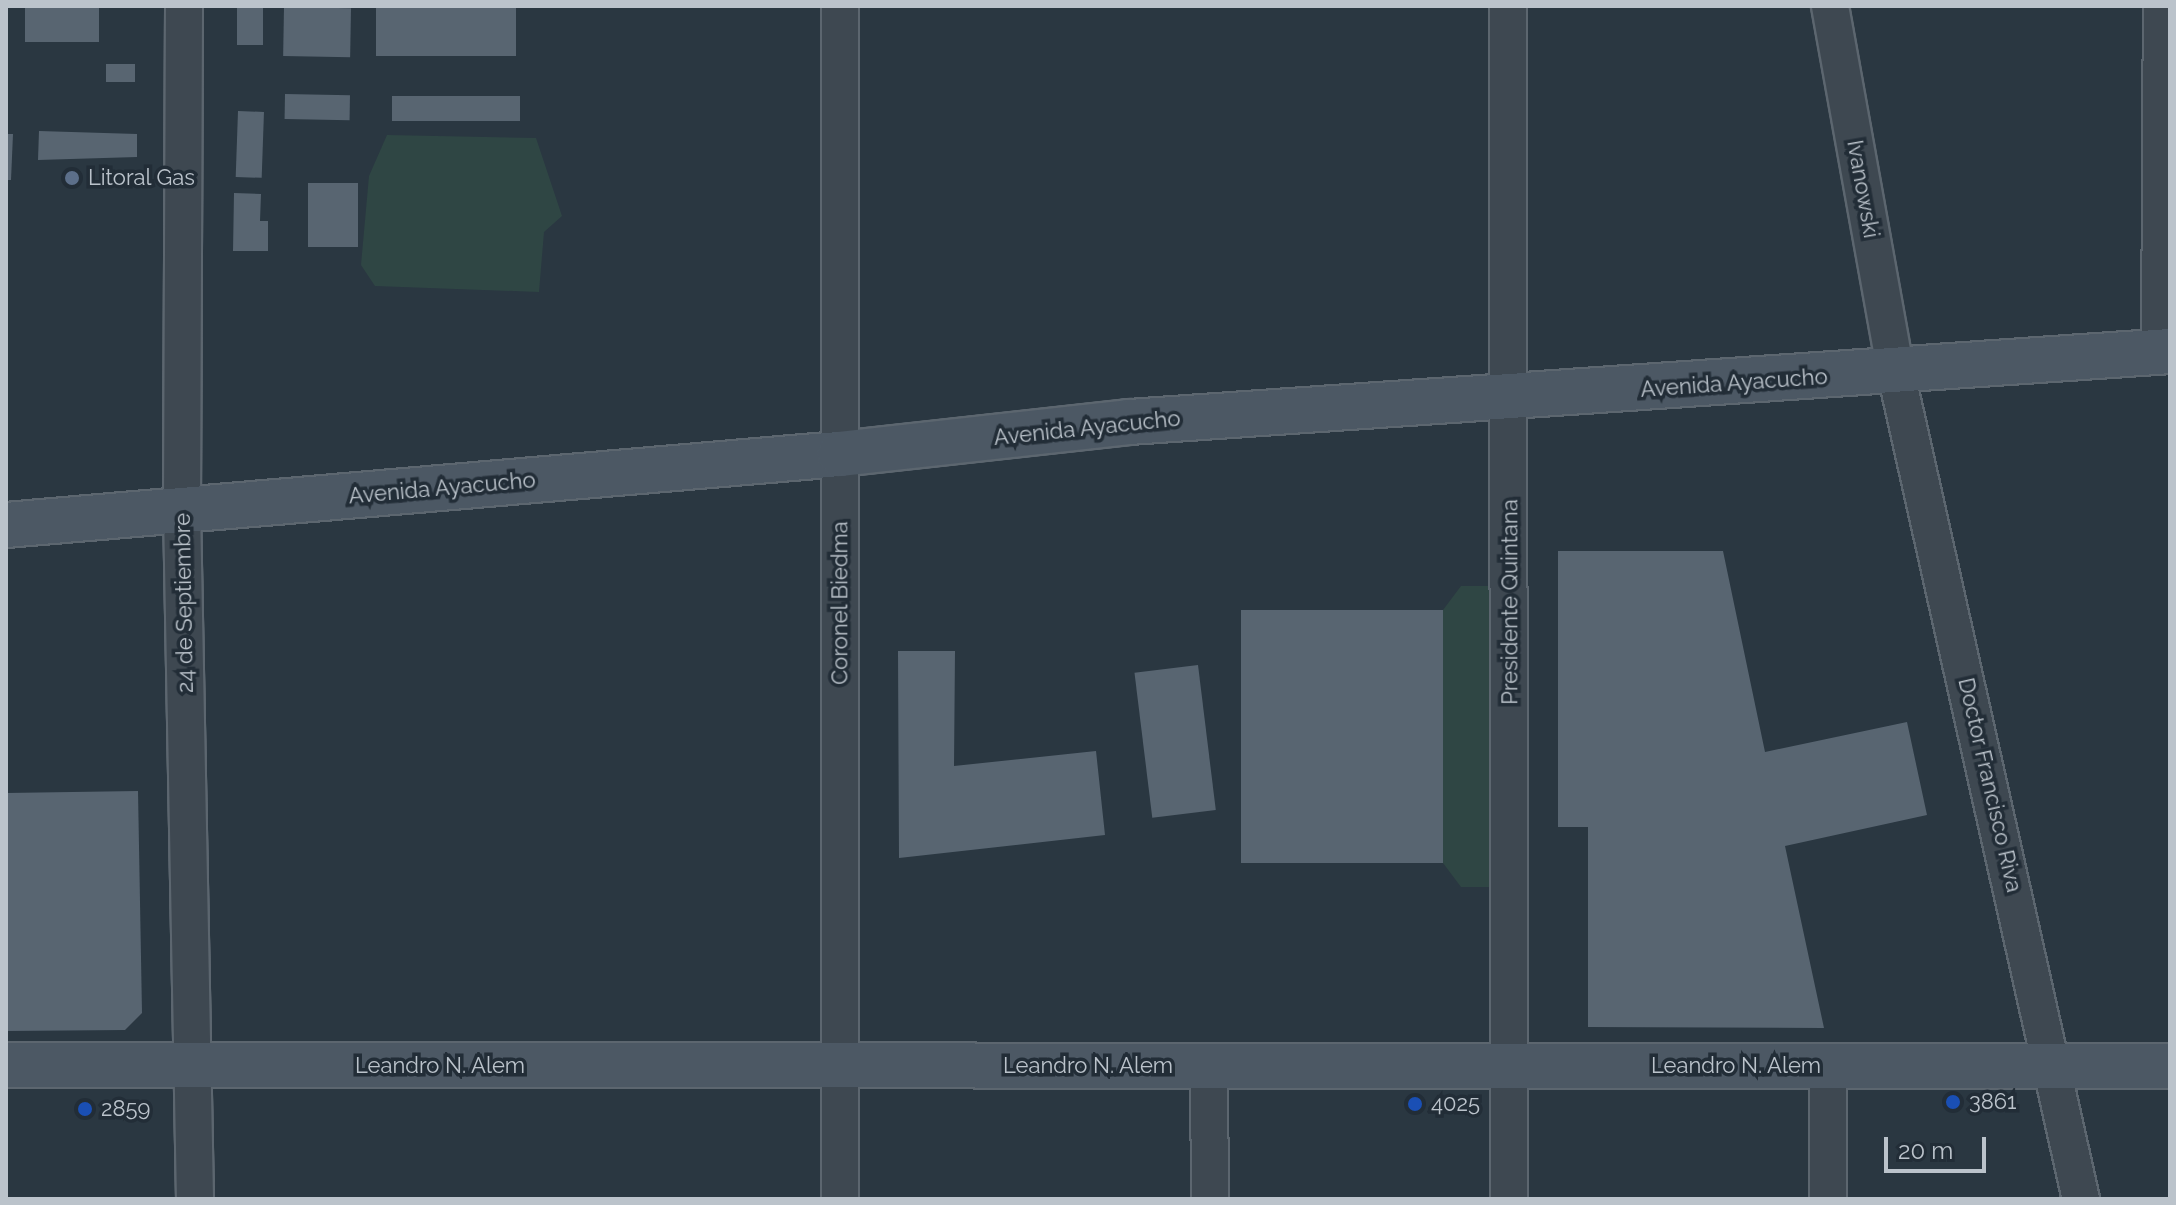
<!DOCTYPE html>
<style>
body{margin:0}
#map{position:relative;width:2176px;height:1205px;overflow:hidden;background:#2a3741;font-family:Raleway,sans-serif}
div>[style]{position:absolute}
.green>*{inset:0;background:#2f4644}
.building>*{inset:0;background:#586571;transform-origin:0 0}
.roads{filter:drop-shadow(2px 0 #5c666f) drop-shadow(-2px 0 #5c666f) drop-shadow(0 2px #5c666f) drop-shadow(0 -2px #5c666f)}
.street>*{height:36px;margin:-18px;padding:0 18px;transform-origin:18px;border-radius:18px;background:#3e4851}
.secondary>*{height:44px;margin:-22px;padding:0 22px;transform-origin:22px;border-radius:22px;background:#4c5864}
.dots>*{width:22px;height:22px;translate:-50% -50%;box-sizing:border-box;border:4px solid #222d37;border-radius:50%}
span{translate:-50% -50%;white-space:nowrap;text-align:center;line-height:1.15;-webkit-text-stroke:7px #222d37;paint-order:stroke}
.poi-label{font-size:22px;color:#bbc3cb}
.left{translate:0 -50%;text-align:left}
.street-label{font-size:22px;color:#bbc3cb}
.frame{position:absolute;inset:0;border:8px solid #bbc3cb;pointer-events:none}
.scale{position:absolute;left:1884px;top:1137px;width:102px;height:36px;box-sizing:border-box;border:4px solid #bbc3cb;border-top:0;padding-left:10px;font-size:24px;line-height:28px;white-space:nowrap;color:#bbc3cb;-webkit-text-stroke:6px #222d37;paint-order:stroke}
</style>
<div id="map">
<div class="green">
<i style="clip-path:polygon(387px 135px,536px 138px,562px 216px,544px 232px,539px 292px,375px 286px,361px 265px,369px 176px)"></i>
<i style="clip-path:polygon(1461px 586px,1489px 586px,1491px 887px,1461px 887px,1443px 863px,1443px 610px)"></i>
</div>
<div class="building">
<i style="left:25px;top:6px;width:74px;height:36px"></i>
<i style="left:237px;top:6px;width:26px;height:39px"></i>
<i style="left:284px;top:7px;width:67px;height:49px;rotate:1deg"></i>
<i style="left:376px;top:7px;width:140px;height:49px"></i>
<i style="left:106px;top:64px;width:29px;height:18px"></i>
<i style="left:285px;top:94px;width:65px;height:25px;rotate:1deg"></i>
<i style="left:392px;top:96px;width:128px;height:25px"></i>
<i style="left:238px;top:111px;width:26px;height:66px;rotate:2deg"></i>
<i style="clip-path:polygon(39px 131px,137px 134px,137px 157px,38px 160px)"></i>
<i style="clip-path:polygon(6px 134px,13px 134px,11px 180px,6px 180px)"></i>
<i style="left:308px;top:183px;width:50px;height:64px"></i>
<i style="clip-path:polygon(234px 193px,261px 194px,260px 221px,268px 221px,268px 251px,233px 251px)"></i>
<i style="clip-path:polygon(1558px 551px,1723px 551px,1765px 752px,1907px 722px,1927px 815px,1785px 846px,1824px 1028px,1588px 1027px,1588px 827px,1558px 827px)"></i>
<i style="left:1241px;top:610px;width:202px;height:253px"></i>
<i style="clip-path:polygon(898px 651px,955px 651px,954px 766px,1096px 751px,1105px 835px,899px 858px)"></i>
<i style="left:1198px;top:665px;width:146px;height:64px;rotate:83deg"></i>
<i style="clip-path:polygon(138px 791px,142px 1013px,125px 1030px,6px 1031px,6px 793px)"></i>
</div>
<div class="roads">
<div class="street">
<i style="left:184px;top:6px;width:504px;rotate:90.23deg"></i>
<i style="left:182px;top:510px;width:689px;rotate:88.92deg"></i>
<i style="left:1508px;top:6px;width:1193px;rotate:89.95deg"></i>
<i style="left:1830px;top:6px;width:373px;rotate:79.8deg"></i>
<i style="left:1896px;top:373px;width:846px;rotate:77.38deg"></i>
<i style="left:2160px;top:351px;width:345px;rotate:-89.7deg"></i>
<i style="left:1209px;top:1066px;width:133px;rotate:89.6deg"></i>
<i style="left:1828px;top:1066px;width:133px;rotate:90deg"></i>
<i style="left:840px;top:1199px;width:1193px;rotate:-90deg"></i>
</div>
<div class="secondary">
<i style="left:6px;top:525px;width:837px;rotate:-4.87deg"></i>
<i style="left:840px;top:454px;width:291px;rotate:-6.3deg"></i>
<i style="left:1129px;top:422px;width:1043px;rotate:-3.9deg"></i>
<i style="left:6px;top:1065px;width:2164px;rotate:0.03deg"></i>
</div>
</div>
<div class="dots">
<i style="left:72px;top:178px;background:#5c6f8a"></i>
<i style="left:1953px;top:1102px;background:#1a4fb4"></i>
<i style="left:1415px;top:1104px;background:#1a4fb4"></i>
<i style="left:85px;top:1109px;background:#1a4fb4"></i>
</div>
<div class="poi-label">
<span class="left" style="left:88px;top:178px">Litoral Gas</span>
<span class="left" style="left:1969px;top:1102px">3861</span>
<span class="left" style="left:1431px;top:1104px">4025</span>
<span class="left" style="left:101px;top:1109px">2859</span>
</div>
<div class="street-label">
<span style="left:1863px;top:189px;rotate:80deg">Ivanowski</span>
<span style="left:1734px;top:383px;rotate:-4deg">Avenida Ayacucho</span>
<span style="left:1087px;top:428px;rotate:-6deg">Avenida Ayacucho</span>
<span style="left:442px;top:488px;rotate:-5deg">Avenida Ayacucho</span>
<span style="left:1510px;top:602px;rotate:-90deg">Presidente Quintana</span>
<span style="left:184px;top:603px;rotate:-91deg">24 de Septiembre</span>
<span style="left:840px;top:603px;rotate:-90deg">Coronel Biedma</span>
<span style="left:1990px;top:785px;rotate:77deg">Doctor Francisco Riva</span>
<span style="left:440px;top:1066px">Leandro N. Alem</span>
<span style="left:1088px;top:1066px">Leandro N. Alem</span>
<span style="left:1736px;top:1066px">Leandro N. Alem</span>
</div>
<div class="frame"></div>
<div class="scale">20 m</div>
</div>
